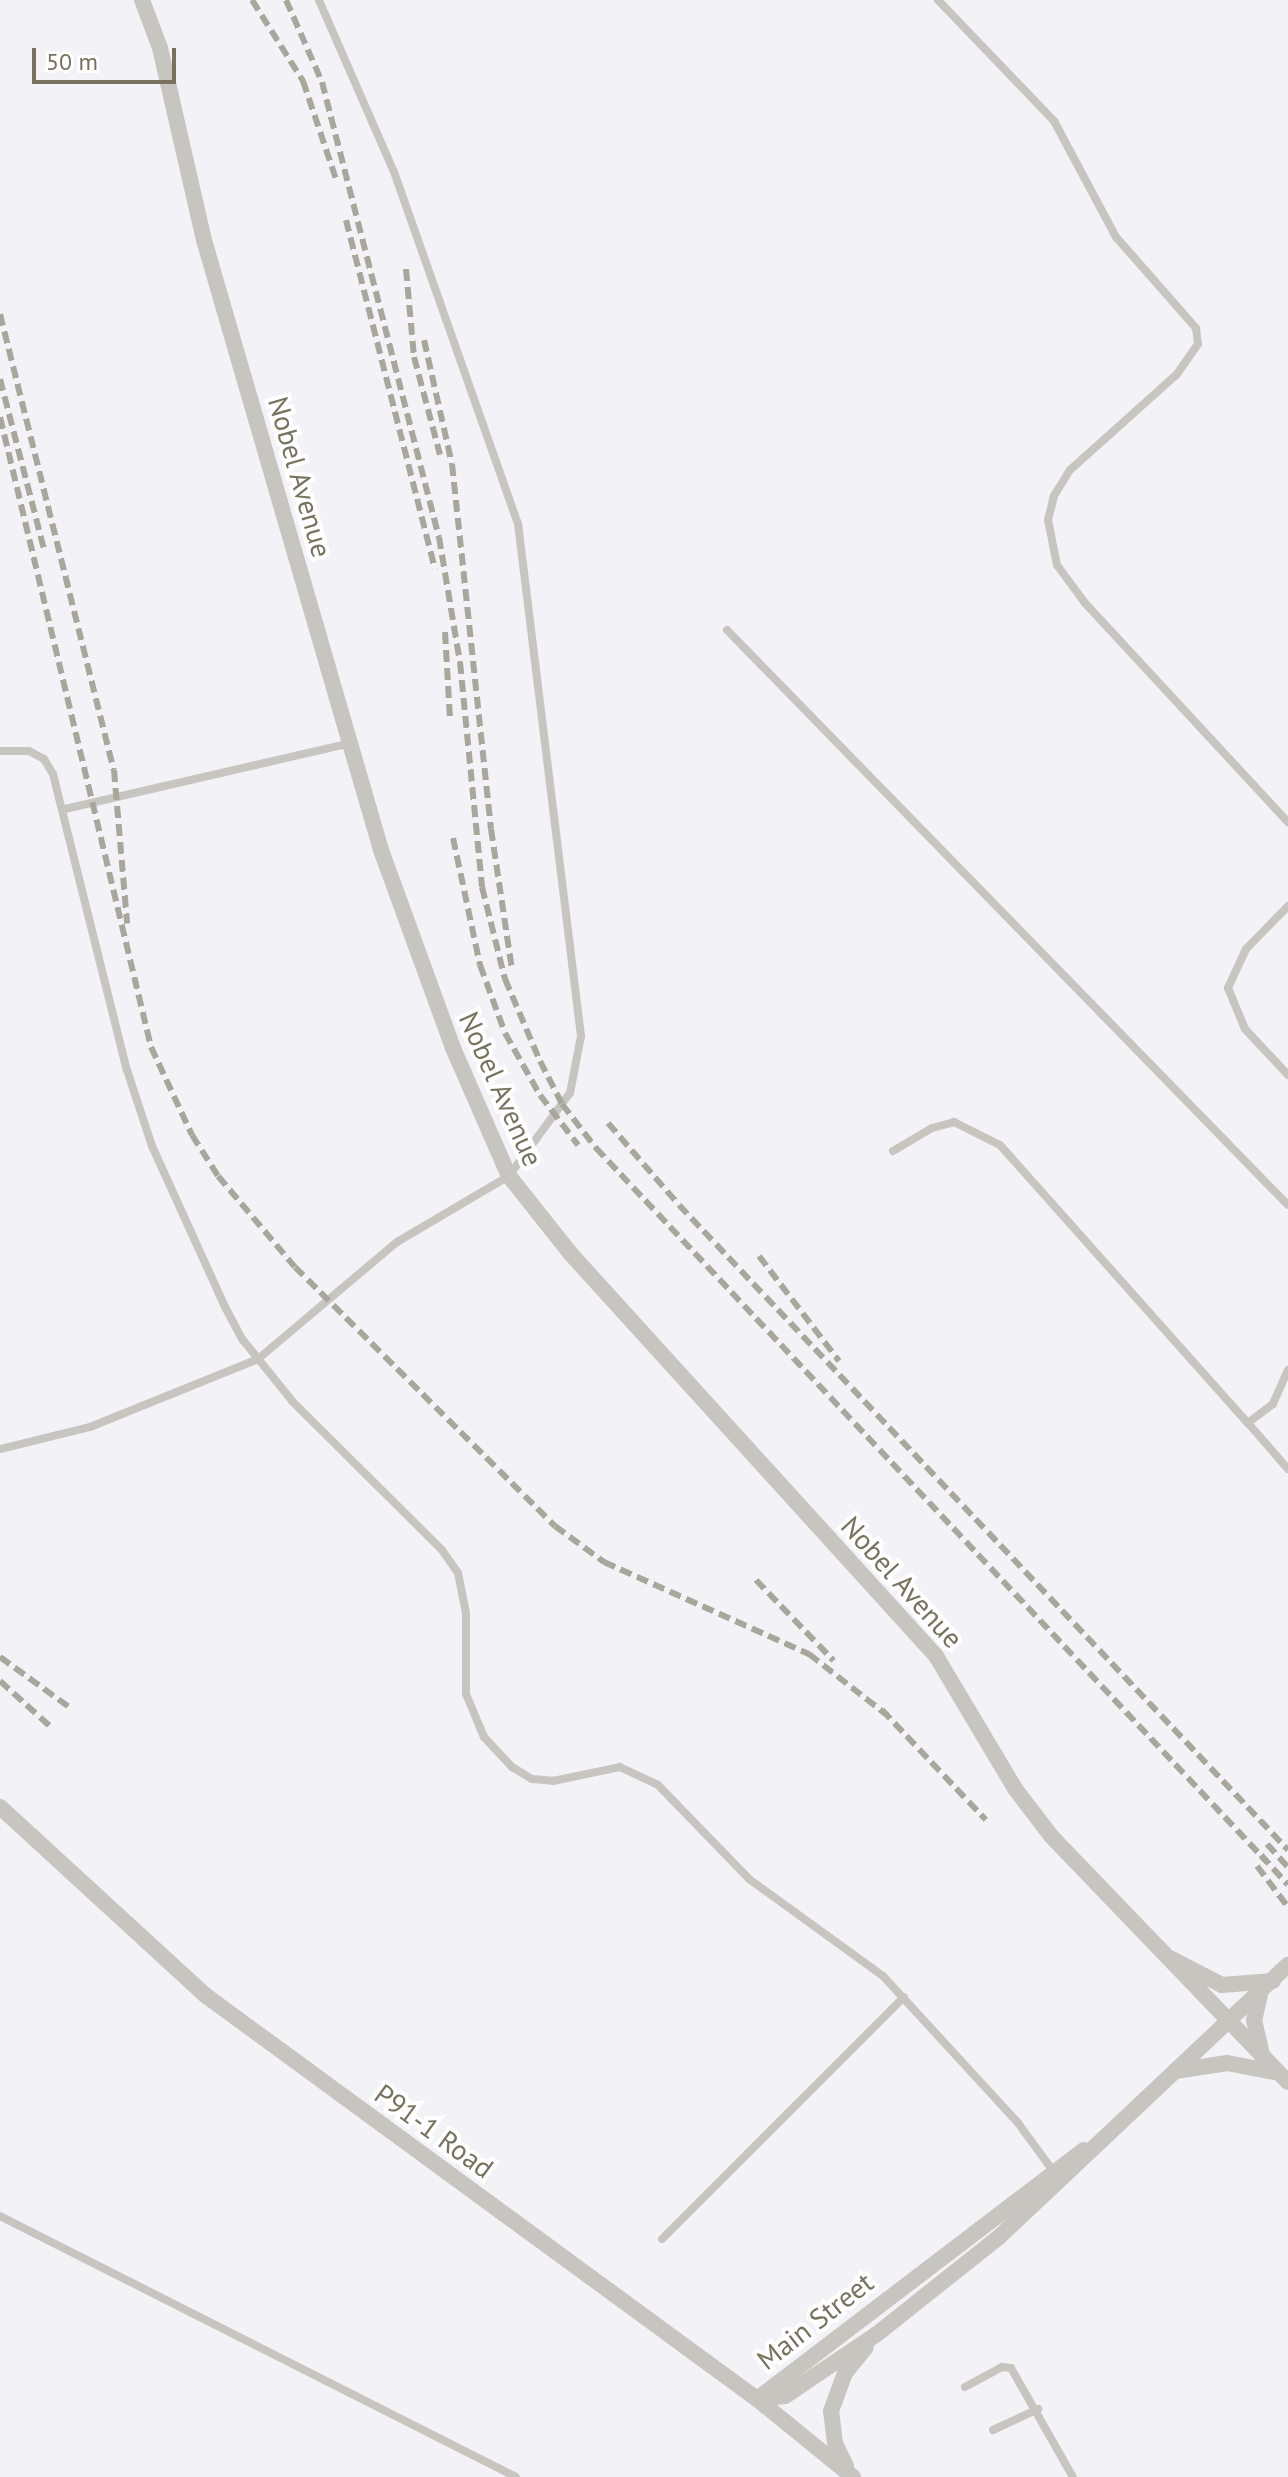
<!DOCTYPE html>
<style>
body{margin:0}
#map{position:relative;width:1288px;height:2477px;overflow:hidden;background:#f3f2f6;font-family:"PT Sans",sans-serif}
div>[style]{position:absolute}
.lane>*{height:8px;margin:-4px;padding:0 4px;transform-origin:4px;border-radius:4px;background:#c6c5bf}
.street>*{height:16px;margin:-8px;padding:0 8px;transform-origin:8px;border-radius:8px;background:#c6c5bf}
.rail>*{height:6px;margin-top:-3px;transform-origin:0;background:repeating-linear-gradient(90deg,#a9a69c 0 12px,transparent 0 18px)}
span{translate:-50% -50%;white-space:nowrap;text-align:center;line-height:1.15;-webkit-text-stroke:8px #fff;paint-order:stroke}
.street-label{font-size:28px;color:#77715e}
.scale{position:absolute;left:32px;top:48px;width:144px;height:36px;box-sizing:border-box;border:4px solid #77715e;border-top:0;padding-left:10px;font-size:24px;line-height:28px;white-space:nowrap;color:#77715e;-webkit-text-stroke:6px #fff;paint-order:stroke}
</style>
<div id="map">
<div class="lane">
<i style="left:938px;top:0;width:168px;rotate:46.2deg"></i>
<i style="left:1054px;top:121px;width:132px;rotate:61.9deg"></i>
<i style="left:1116px;top:237px;width:121px;rotate:48.7deg"></i>
<i style="left:1196px;top:328px;width:16px;rotate:83deg"></i>
<i style="left:1198px;top:344px;width:38px;rotate:125deg"></i>
<i style="left:1176px;top:375px;width:142px;rotate:138.1deg"></i>
<i style="left:1070px;top:470px;width:31px;rotate:122deg"></i>
<i style="left:1054px;top:496px;width:25px;rotate:104deg"></i>
<i style="left:1048px;top:520px;width:46px;rotate:78.7deg"></i>
<i style="left:1057px;top:565px;width:47px;rotate:53.6deg"></i>
<i style="left:1085px;top:603px;width:299px;rotate:47.2deg"></i>
<i style="left:727px;top:630px;width:803px;rotate:45.71deg"></i>
<i style="left:0;top:751px;width:29px"></i>
<i style="left:29px;top:751px;width:17px;rotate:28deg"></i>
<i style="left:44px;top:759px;width:17px;rotate:59deg"></i>
<i style="left:53px;top:774px;width:305px;rotate:76deg"></i>
<i style="left:127px;top:1070px;width:80px;rotate:71.8deg"></i>
<i style="left:152px;top:1146px;width:175px;rotate:65.6deg"></i>
<i style="left:224px;top:1305px;width:40px;rotate:62deg"></i>
<i style="left:243px;top:1340px;width:80px;rotate:51.1deg"></i>
<i style="left:293px;top:1402px;width:210px;rotate:44.8deg"></i>
<i style="left:442px;top:1550px;width:28px;rotate:55deg"></i>
<i style="left:458px;top:1573px;width:41px;rotate:78.7deg"></i>
<i style="left:466px;top:1613px;width:81px;rotate:90deg"></i>
<i style="left:466px;top:1694px;width:47px;rotate:67.3deg"></i>
<i style="left:484px;top:1737px;width:41px;rotate:47deg"></i>
<i style="left:512px;top:1767px;width:23px;rotate:31deg"></i>
<i style="left:532px;top:1779px;width:21px;rotate:5deg"></i>
<i style="left:553px;top:1781px;width:68px;rotate:-11.8deg"></i>
<i style="left:620px;top:1767px;width:42px;rotate:25.3deg"></i>
<i style="left:658px;top:1785px;width:131px;rotate:45.9deg"></i>
<i style="left:749px;top:1879px;width:165px;rotate:35.9deg"></i>
<i style="left:883px;top:1976px;width:200px;rotate:47.4deg"></i>
<i style="left:1018px;top:2123px;width:64px;rotate:53.8deg"></i>
<i style="left:65px;top:809px;width:293px;rotate:-13deg"></i>
<i style="left:1288px;top:906px;width:60px;rotate:134.3deg"></i>
<i style="left:1246px;top:949px;width:43px;rotate:114.8deg"></i>
<i style="left:1228px;top:988px;width:44px;rotate:67.5deg"></i>
<i style="left:1245px;top:1029px;width:63px;rotate:46.9deg"></i>
<i style="left:893px;top:1151px;width:45px;rotate:-30.5deg"></i>
<i style="left:932px;top:1128px;width:23px;rotate:-15deg"></i>
<i style="left:954px;top:1122px;width:51px;rotate:26.6deg"></i>
<i style="left:1000px;top:1145px;width:373px;rotate:48.3deg"></i>
<i style="left:1288px;top:1370px;width:37px;rotate:114deg"></i>
<i style="left:1273px;top:1404px;width:31px;rotate:143deg"></i>
<i style="left:1248px;top:1423px;width:61px;rotate:49deg"></i>
<i style="left:0;top:1449px;width:93px;rotate:-13.7deg"></i>
<i style="left:90px;top:1427px;width:181px;rotate:-22deg"></i>
<i style="left:258px;top:1359px;width:182px;rotate:-40.1deg"></i>
<i style="left:397px;top:1242px;width:130px;rotate:-30.5deg"></i>
<i style="left:509px;top:1176px;width:103px;rotate:-53.7deg"></i>
<i style="left:570px;top:1093px;width:58px;rotate:-79.1deg"></i>
<i style="left:581px;top:1036px;width:516px;rotate:-97.01deg"></i>
<i style="left:518px;top:524px;width:373px;rotate:-109.4deg"></i>
<i style="left:394px;top:172px;width:188px;rotate:-113.6deg"></i>
<i style="left:0;top:2216px;width:578px;rotate:26.83deg"></i>
<i style="left:662px;top:2239px;width:342px;rotate:-45deg"></i>
<i style="left:965px;top:2387px;width:42px;rotate:-28.4deg"></i>
<i style="left:1002px;top:2367px;width:9px;rotate:6deg"></i>
<i style="left:1011px;top:2368px;width:125px;rotate:60.4deg"></i>
<i style="left:993px;top:2430px;width:50px;rotate:-25deg"></i>
</div>
<div class="street">
<i style="left:142px;top:0;width:51px;rotate:69.4deg"></i>
<i style="left:160px;top:48px;width:197px;rotate:77.1deg"></i>
<i style="left:204px;top:240px;width:635px;rotate:73.82deg"></i>
<i style="left:381px;top:850px;width:211px;rotate:70deg"></i>
<i style="left:453px;top:1048px;width:140px;rotate:66.4deg"></i>
<i style="left:509px;top:1176px;width:98px;rotate:51.6deg"></i>
<i style="left:570px;top:1253px;width:544px;rotate:47.75deg"></i>
<i style="left:936px;top:1656px;width:156px;rotate:59.2deg"></i>
<i style="left:1016px;top:1790px;width:59px;rotate:52.5deg"></i>
<i style="left:1052px;top:1837px;width:340px;rotate:46.1deg"></i>
<i style="left:0;top:1807px;width:278px;rotate:42.5deg"></i>
<i style="left:205px;top:1995px;width:684px;rotate:36.2deg"></i>
<i style="left:757px;top:2399px;width:124px;rotate:39.1deg"></i>
<i style="left:1172px;top:1959px;width:56px;rotate:27.5deg"></i>
<i style="left:1222px;top:1985px;width:51px;rotate:-4.5deg"></i>
<i style="left:1260px;top:1995px;width:26px;rotate:103deg"></i>
<i style="left:1254px;top:2020px;width:40px;rotate:77deg"></i>
<i style="left:1175px;top:2071px;width:53px;rotate:-8.7deg"></i>
<i style="left:1227px;top:2063px;width:48px;rotate:10.8deg"></i>
<i style="left:757px;top:2399px;width:28px;rotate:-6deg"></i>
<i style="left:785px;top:2396px;width:111px;rotate:-34deg"></i>
<i style="left:877px;top:2334px;width:156px;rotate:-38.5deg"></i>
<i style="left:999px;top:2237px;width:397px;rotate:-43.3deg"></i>
<i style="left:757px;top:2399px;width:411px;rotate:-37.3deg"></i>
<i style="left:846px;top:2466px;width:25px;rotate:-116deg"></i>
<i style="left:835px;top:2443px;width:32px;rotate:-97deg"></i>
<i style="left:831px;top:2411px;width:40px;rotate:-69.8deg"></i>
<i style="left:845px;top:2373px;width:33px;rotate:-51deg"></i>
</div>
<div class="rail">
<i style="left:252px;top:0;width:96px;rotate:57.8deg"></i>
<i style="left:303px;top:81px;width:107px;rotate:71.4deg"></i>
<i style="left:286px;top:0;width:90px;rotate:66.3deg"></i>
<i style="left:322px;top:82px;width:470px;rotate:75.6deg"></i>
<i style="left:439px;top:537px;width:127px;rotate:80.5deg"></i>
<i style="left:460px;top:662px;width:226px;rotate:84.4deg"></i>
<i style="left:482px;top:887px;width:95px;rotate:76deg"></i>
<i style="left:505px;top:979px;width:89px;rotate:66.9deg"></i>
<i style="left:540px;top:1061px;width:48px;rotate:62.9deg"></i>
<i style="left:562px;top:1104px;width:56px;rotate:52.3deg"></i>
<i style="left:596px;top:1148px;width:980px;rotate:46.78deg"></i>
<i style="left:346px;top:220px;width:360px;rotate:75.7deg"></i>
<i style="left:406px;top:269px;width:88px;rotate:84.8deg"></i>
<i style="left:414px;top:357px;width:101px;rotate:75.1deg"></i>
<i style="left:0;top:314px;width:470px;rotate:76deg"></i>
<i style="left:114px;top:770px;width:154px;rotate:85.1deg"></i>
<i style="left:424px;top:340px;width:127px;rotate:77.3deg"></i>
<i style="left:452px;top:464px;width:367px;rotate:83.9deg"></i>
<i style="left:491px;top:829px;width:143px;rotate:81.5deg"></i>
<i style="left:0;top:379px;width:176px;rotate:75.5deg"></i>
<i style="left:0;top:417px;width:648px;rotate:76.52deg"></i>
<i style="left:151px;top:1047px;width:97px;rotate:65deg"></i>
<i style="left:192px;top:1135px;width:49px;rotate:57.6deg"></i>
<i style="left:218px;top:1176px;width:119px;rotate:49.8deg"></i>
<i style="left:295px;top:1267px;width:367px;rotate:44.9deg"></i>
<i style="left:555px;top:1526px;width:61px;rotate:36.3deg"></i>
<i style="left:604px;top:1562px;width:225px;rotate:24.2deg"></i>
<i style="left:809px;top:1654px;width:100px;rotate:38.1deg"></i>
<i style="left:445px;top:632px;width:88px;rotate:86.7deg"></i>
<i style="left:453px;top:838px;width:130px;rotate:78deg"></i>
<i style="left:480px;top:965px;width:72px;rotate:69.8deg"></i>
<i style="left:505px;top:1033px;width:71px;rotate:60.6deg"></i>
<i style="left:540px;top:1095px;width:63px;rotate:52.8deg"></i>
<i style="left:608px;top:1123px;width:108px;rotate:49.1deg"></i>
<i style="left:679px;top:1205px;width:887px;rotate:46.64deg"></i>
<i style="left:759px;top:1256px;width:132px;rotate:52.7deg"></i>
<i style="left:756px;top:1580px;width:112px;rotate:46.1deg"></i>
<i style="left:0;top:1657px;width:85px;rotate:35.9deg"></i>
<i style="left:0;top:1681px;width:70px;rotate:42.1deg"></i>
<i style="left:882px;top:1710px;width:151px;rotate:46.6deg"></i>
<i style="left:1267px;top:1844px;width:31px;rotate:48deg"></i>
<i style="left:1261px;top:1855px;width:40px;rotate:48deg"></i>
<i style="left:1257px;top:1866px;width:51px;rotate:52.9deg"></i>
</div>
<div class="street-label">
<span style="left:300px;top:477px;rotate:74deg">Nobel Avenue</span>
<span style="left:501px;top:1089px;rotate:66deg">Nobel Avenue</span>
<span style="left:902px;top:1582px;rotate:48deg">Nobel Avenue</span>
<span style="left:434px;top:2131px;rotate:36deg">P91-1 Road</span>
<span style="left:815px;top:2321px;rotate:-38deg">Main Street</span>
</div>
<div class="scale">50 m</div>
</div>
